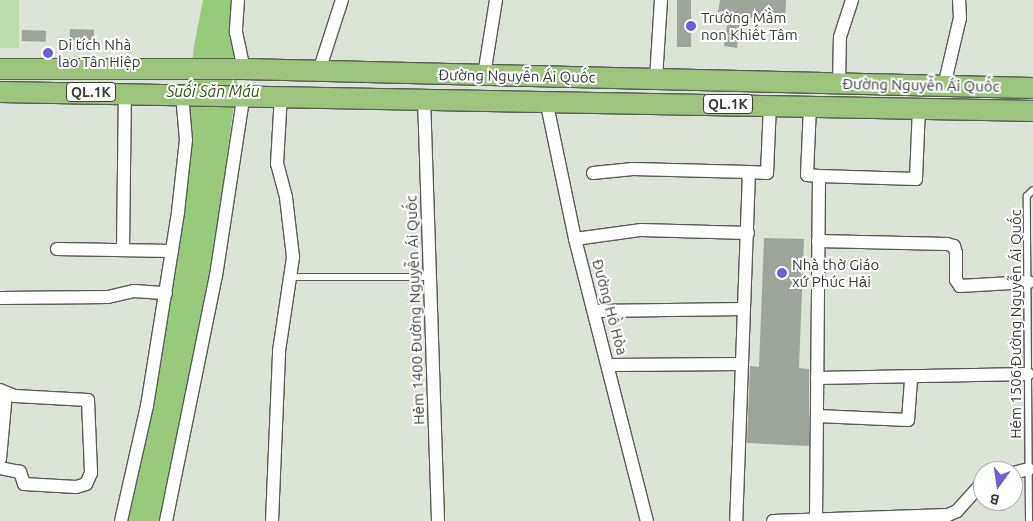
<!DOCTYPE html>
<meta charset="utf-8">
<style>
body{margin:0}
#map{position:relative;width:1033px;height:521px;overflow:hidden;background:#dce4d7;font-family:Ubuntu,sans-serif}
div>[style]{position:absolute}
.green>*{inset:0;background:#bcdca9;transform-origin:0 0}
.water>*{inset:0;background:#99c97a}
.building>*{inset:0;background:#9da499;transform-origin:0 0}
.roads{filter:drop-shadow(1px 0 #575d53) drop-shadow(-1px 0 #575d53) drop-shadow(0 1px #575d53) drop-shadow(0 -1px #575d53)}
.lane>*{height:6px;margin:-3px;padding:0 3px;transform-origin:3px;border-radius:3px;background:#fff}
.street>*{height:12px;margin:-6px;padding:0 6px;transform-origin:6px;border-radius:6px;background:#fff}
.primary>*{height:20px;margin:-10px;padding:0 10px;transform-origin:10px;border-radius:10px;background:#9dc37c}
.dots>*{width:14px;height:14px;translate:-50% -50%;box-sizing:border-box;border:2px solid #fff;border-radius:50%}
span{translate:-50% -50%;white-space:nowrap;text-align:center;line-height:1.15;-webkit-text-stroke:4px #fff;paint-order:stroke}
.shield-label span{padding:1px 4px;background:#fff;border:1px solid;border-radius:4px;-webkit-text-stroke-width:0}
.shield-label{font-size:14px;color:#383b37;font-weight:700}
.poi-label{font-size:15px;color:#383b37}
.left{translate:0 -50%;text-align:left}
.street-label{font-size:15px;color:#383b37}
.water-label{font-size:16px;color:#2f5a02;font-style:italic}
.north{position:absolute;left:973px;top:461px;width:50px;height:50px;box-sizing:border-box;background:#fff;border:1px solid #afb1af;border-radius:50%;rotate:194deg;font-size:14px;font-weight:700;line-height:20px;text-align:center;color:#383b37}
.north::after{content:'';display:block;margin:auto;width:18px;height:22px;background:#6c5fd9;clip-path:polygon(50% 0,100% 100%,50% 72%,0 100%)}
</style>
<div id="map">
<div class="green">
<i style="left:0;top:0;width:19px;height:48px"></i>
</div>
<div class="water">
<i style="clip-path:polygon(203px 0,233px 0,231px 31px,237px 81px,214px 256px,161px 521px,126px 521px,152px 406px,194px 46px)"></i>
</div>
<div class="building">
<i style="left:677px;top:0;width:14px;height:47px"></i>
<i style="clip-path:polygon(720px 0,786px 0,785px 21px,741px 17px,737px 48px,724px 46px,729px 13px,718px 12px)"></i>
<i style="left:70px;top:29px;width:24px;height:11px;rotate:2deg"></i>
<i style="left:22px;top:30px;width:24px;height:11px;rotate:2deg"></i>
<i style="clip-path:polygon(764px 238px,804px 239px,799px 368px,809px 369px,809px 446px,747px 443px,750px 366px,759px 367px)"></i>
</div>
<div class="roads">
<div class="lane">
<i style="left:290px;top:277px;width:140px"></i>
<i style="left:1029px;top:521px;width:325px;rotate:-90.4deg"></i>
<i style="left:1027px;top:196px;width:8px;rotate:-45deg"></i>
</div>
<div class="street">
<i style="left:238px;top:0;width:32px;rotate:94deg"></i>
<i style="left:236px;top:32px;width:38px;rotate:78deg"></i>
<i style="left:319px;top:71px;width:75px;rotate:-72.1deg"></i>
<i style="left:484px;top:75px;width:76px;rotate:-80.9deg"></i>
<i style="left:656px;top:79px;width:79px;rotate:-86.4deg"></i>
<i style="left:839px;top:83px;width:46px;rotate:-88.8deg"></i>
<i style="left:840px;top:37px;width:39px;rotate:-72deg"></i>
<i style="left:944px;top:86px;width:70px;rotate:-76.8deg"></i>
<i style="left:960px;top:18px;width:18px;rotate:-93deg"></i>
<i style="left:424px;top:98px;width:423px;rotate:88.1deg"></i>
<i style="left:546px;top:100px;width:142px;rotate:78.2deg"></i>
<i style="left:575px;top:239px;width:291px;rotate:75.7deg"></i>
<i style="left:810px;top:106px;width:69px;rotate:92.5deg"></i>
<i style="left:807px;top:175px;width:12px;rotate:5deg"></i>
<i style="left:749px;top:172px;width:18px;rotate:3deg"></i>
<i style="left:767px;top:173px;width:68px;rotate:-87.5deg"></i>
<i style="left:593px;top:173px;width:40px;rotate:-5.7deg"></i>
<i style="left:633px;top:169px;width:116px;rotate:1.5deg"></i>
<i style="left:749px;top:172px;width:349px;rotate:92.1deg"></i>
<i style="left:575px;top:239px;width:67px;rotate:-7.8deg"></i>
<i style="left:641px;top:230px;width:107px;rotate:1.6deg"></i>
<i style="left:818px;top:241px;width:129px;rotate:1.3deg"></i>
<i style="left:947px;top:244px;width:7px;rotate:16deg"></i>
<i style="left:954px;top:246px;width:7px;rotate:74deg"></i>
<i style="left:956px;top:253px;width:27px;rotate:90deg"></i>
<i style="left:956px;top:280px;width:7px;rotate:56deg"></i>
<i style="left:960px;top:286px;width:69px;rotate:-3.3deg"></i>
<i style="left:57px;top:249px;width:115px;rotate:1deg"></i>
<i style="left:123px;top:250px;width:158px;rotate:-89.3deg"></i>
<i style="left:0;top:298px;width:108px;rotate:-0.5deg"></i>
<i style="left:108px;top:297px;width:27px;rotate:-13deg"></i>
<i style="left:134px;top:291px;width:32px;rotate:4deg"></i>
<i style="left:594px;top:311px;width:150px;rotate:-0.8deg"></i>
<i style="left:609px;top:365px;width:131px;rotate:-0.4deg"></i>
<i style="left:817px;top:378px;width:211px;rotate:-1.1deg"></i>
<i style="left:0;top:390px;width:16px;rotate:22deg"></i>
<i style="left:15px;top:396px;width:73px;rotate:3.1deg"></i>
<i style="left:88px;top:400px;width:73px;rotate:87.6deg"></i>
<i style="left:91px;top:473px;width:12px;rotate:114deg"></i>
<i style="left:86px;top:484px;width:10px;rotate:163deg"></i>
<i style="left:76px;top:487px;width:52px;rotate:-176.7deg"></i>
<i style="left:24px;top:484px;width:13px;rotate:-108deg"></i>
<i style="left:20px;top:472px;width:20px;rotate:-169deg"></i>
<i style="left:817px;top:416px;width:91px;rotate:2.5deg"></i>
<i style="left:908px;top:420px;width:40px;rotate:-85.7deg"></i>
<i style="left:0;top:459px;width:66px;rotate:-84.8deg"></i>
<i style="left:1013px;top:473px;width:16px;rotate:-14deg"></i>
<i style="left:816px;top:520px;width:344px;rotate:-89.5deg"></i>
<i style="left:819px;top:176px;width:97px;rotate:1.8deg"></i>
<i style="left:916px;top:179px;width:71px;rotate:-87.6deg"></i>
<i style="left:121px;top:521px;width:118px;rotate:-77.3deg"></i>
<i style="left:147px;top:406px;width:196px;rotate:-80.9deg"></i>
<i style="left:178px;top:212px;width:72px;rotate:-83.7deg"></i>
<i style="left:186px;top:140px;width:46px;rotate:-95deg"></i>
<i style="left:166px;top:521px;width:250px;rotate:-78.5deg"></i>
<i style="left:216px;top:276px;width:184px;rotate:-81.3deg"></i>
<i style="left:272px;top:521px;width:170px;rotate:-87.6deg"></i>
<i style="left:279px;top:351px;width:95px;rotate:-81.5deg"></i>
<i style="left:293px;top:257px;width:60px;rotate:-96.7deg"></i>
<i style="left:286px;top:197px;width:34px;rotate:-105deg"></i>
<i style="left:277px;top:164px;width:69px;rotate:-86.7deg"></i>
<i style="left:773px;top:521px;width:175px;rotate:-2deg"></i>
<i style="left:948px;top:515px;width:10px;rotate:-24deg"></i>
<i style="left:957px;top:511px;width:39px;rotate:-48deg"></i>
</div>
<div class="primary">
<i style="left:0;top:69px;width:244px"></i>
<i style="left:244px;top:69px;width:789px;rotate:1.38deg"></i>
<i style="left:0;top:92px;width:1033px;rotate:1.05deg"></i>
</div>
</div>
<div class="dots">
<i style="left:691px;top:26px;background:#6c5fd9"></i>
<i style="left:48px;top:53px;background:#6c5fd9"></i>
<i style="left:782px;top:273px;background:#6c5fd9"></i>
</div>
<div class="shield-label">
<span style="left:91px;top:92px">QL.1K</span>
<span style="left:728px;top:104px">QL.1K</span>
</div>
<div class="poi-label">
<span class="left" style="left:701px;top:26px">Trường Mầm<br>non Khiết Tâm</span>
<span class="left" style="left:58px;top:53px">Di tích Nhà<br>lao Tân Hiệp</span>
<span class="left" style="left:792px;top:273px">Nhà thờ Giáo<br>xứ Phúc Hải</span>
</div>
<div class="street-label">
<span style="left:517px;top:76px;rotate:1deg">Đường Nguyễn Ái Quốc</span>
<span style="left:921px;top:85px;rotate:1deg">Đường Nguyễn Ái Quốc</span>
<span style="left:610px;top:307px;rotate:75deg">Đường Hồ Hòa</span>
<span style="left:415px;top:310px;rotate:-92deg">Hẻm 1400 Đường Nguyễn Ái Quốc</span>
<span style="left:1016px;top:324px;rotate:-90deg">Hẻm 1506 Đường Nguyễn Ái Quốc</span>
</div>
<div class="water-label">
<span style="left:213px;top:91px">Suối Săn Máu</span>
</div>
<div class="north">B</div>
</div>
